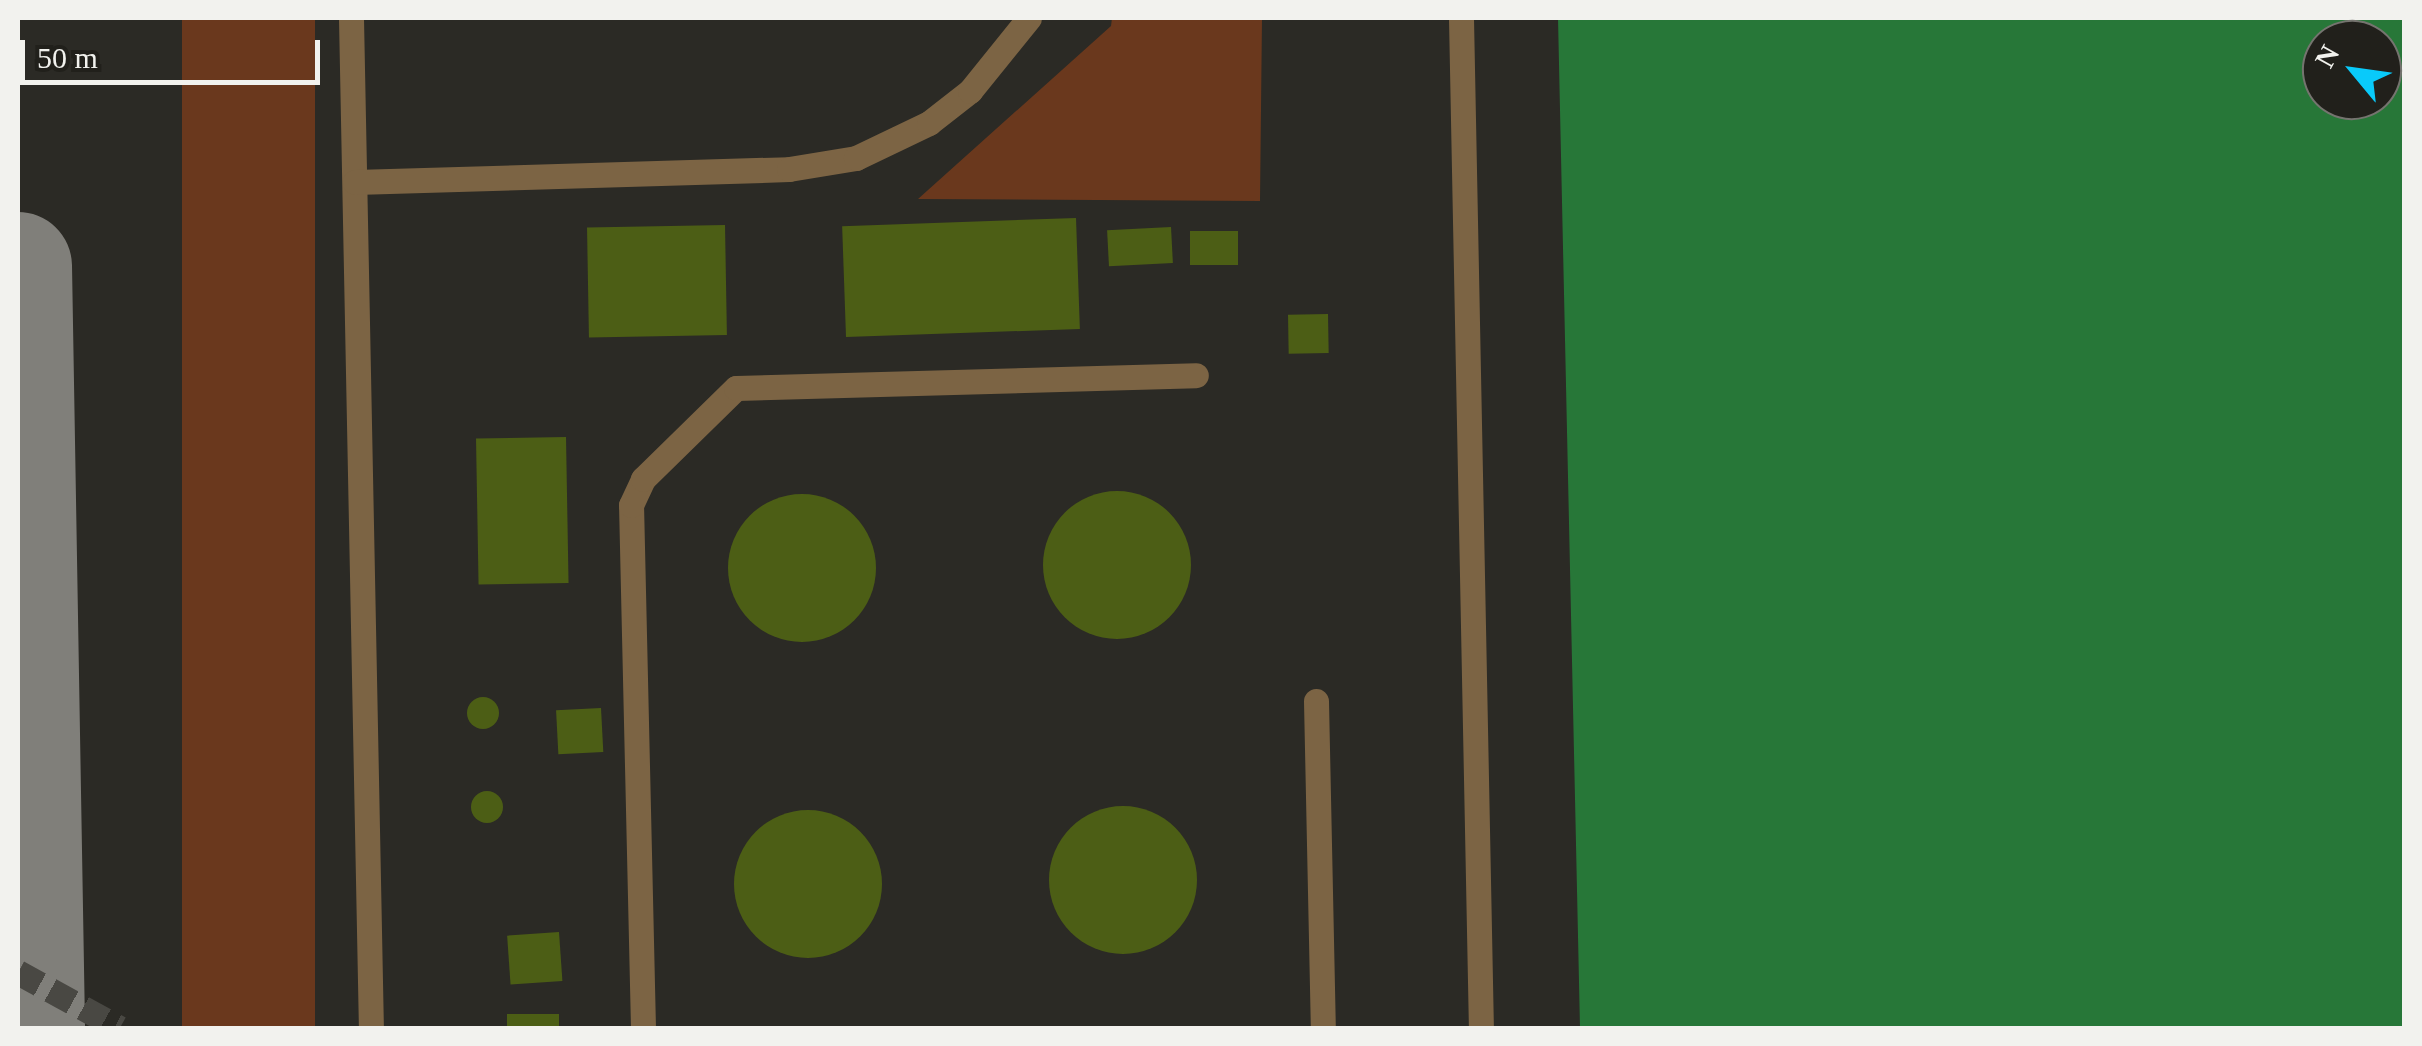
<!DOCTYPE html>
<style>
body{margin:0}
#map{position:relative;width:2422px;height:1046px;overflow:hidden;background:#2b2a25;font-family:"Times New Roman",serif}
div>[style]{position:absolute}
.green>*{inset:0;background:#6a381d;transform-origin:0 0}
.water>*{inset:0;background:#277738}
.taxiway>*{height:108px;margin:-54px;padding:0 54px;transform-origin:54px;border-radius:54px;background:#807f7a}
.building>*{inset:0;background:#4c5e15;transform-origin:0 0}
.round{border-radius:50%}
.minor-tunnel>*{height:25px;margin-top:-12.5px;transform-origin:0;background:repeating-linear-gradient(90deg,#494843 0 25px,transparent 0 37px)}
.minor>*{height:25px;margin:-12.5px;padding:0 12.5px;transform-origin:12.5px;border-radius:12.5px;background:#7c6444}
span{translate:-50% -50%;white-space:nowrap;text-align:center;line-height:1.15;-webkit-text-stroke:8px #21201b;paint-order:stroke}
.frame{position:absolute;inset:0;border:20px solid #f2f2ee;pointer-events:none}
.north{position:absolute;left:2302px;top:20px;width:100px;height:100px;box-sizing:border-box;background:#21201b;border:2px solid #75746f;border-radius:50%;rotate:299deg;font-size:28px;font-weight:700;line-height:40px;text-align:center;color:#f2f2ee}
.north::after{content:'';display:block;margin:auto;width:35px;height:45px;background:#09cafa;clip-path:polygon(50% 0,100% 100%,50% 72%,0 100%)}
.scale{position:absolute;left:20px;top:40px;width:300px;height:45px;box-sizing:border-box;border:5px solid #f2f2ee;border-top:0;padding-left:12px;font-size:30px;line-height:35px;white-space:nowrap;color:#f2f2ee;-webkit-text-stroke:8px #21201b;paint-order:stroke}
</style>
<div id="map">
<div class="green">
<i style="left:182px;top:18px;width:133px;height:1010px"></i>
<i style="clip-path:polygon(1112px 18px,1262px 18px,1260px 201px,918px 199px,1111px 26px)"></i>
</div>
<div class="water">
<i style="clip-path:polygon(evenodd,1558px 18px,2404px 18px,2404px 1028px,1580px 1028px,1558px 18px,2322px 40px,2382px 40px,2382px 100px,2322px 100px,2322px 40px)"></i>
</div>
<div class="taxiway">
<i style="left:18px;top:266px;width:762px;rotate:89.02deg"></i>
</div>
<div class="building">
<i style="left:1076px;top:218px;width:111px;height:234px;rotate:88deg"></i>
<i style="left:725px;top:225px;width:110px;height:138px;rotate:89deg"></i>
<i style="left:1171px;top:227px;width:36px;height:64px;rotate:87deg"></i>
<i style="left:1190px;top:231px;width:48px;height:34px"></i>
<i style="left:1328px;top:314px;width:39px;height:40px;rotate:89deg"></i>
<i style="left:566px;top:437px;width:146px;height:90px;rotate:89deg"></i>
<i class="round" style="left:1043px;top:491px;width:148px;height:148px"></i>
<i class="round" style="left:728px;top:494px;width:148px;height:148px"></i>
<i class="round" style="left:467px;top:697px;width:32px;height:32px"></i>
<i style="left:601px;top:708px;width:44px;height:45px;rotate:87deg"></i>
<i class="round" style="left:471px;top:791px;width:32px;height:32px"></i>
<i class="round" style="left:1049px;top:806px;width:148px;height:148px"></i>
<i class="round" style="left:734px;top:810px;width:148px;height:148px"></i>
<i style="left:559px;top:932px;width:49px;height:52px;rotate:86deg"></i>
<i style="left:559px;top:1014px;width:14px;height:52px;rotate:90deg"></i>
</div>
<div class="minor-tunnel">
<i style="left:18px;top:972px;width:116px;rotate:28.8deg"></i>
</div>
<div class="minor">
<i style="left:351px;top:18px;width:1010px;rotate:88.87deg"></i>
<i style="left:1461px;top:18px;width:1010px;rotate:88.87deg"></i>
<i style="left:355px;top:182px;width:434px;rotate:-1.7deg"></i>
<i style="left:789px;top:169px;width:68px;rotate:-9.3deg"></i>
<i style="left:856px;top:158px;width:81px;rotate:-25.6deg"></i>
<i style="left:929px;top:123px;width:52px;rotate:-38deg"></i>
<i style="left:970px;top:91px;width:94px;rotate:-51.1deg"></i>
<i style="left:1316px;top:701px;width:327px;rotate:88.8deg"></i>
<i style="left:643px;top:1028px;width:523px;rotate:-91.31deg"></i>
<i style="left:631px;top:505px;width:29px;rotate:-65deg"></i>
<i style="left:643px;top:479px;width:130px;rotate:-44.4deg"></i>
<i style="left:736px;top:388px;width:460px;rotate:-1.6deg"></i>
</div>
<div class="frame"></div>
<div class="north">N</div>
<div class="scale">50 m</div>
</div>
